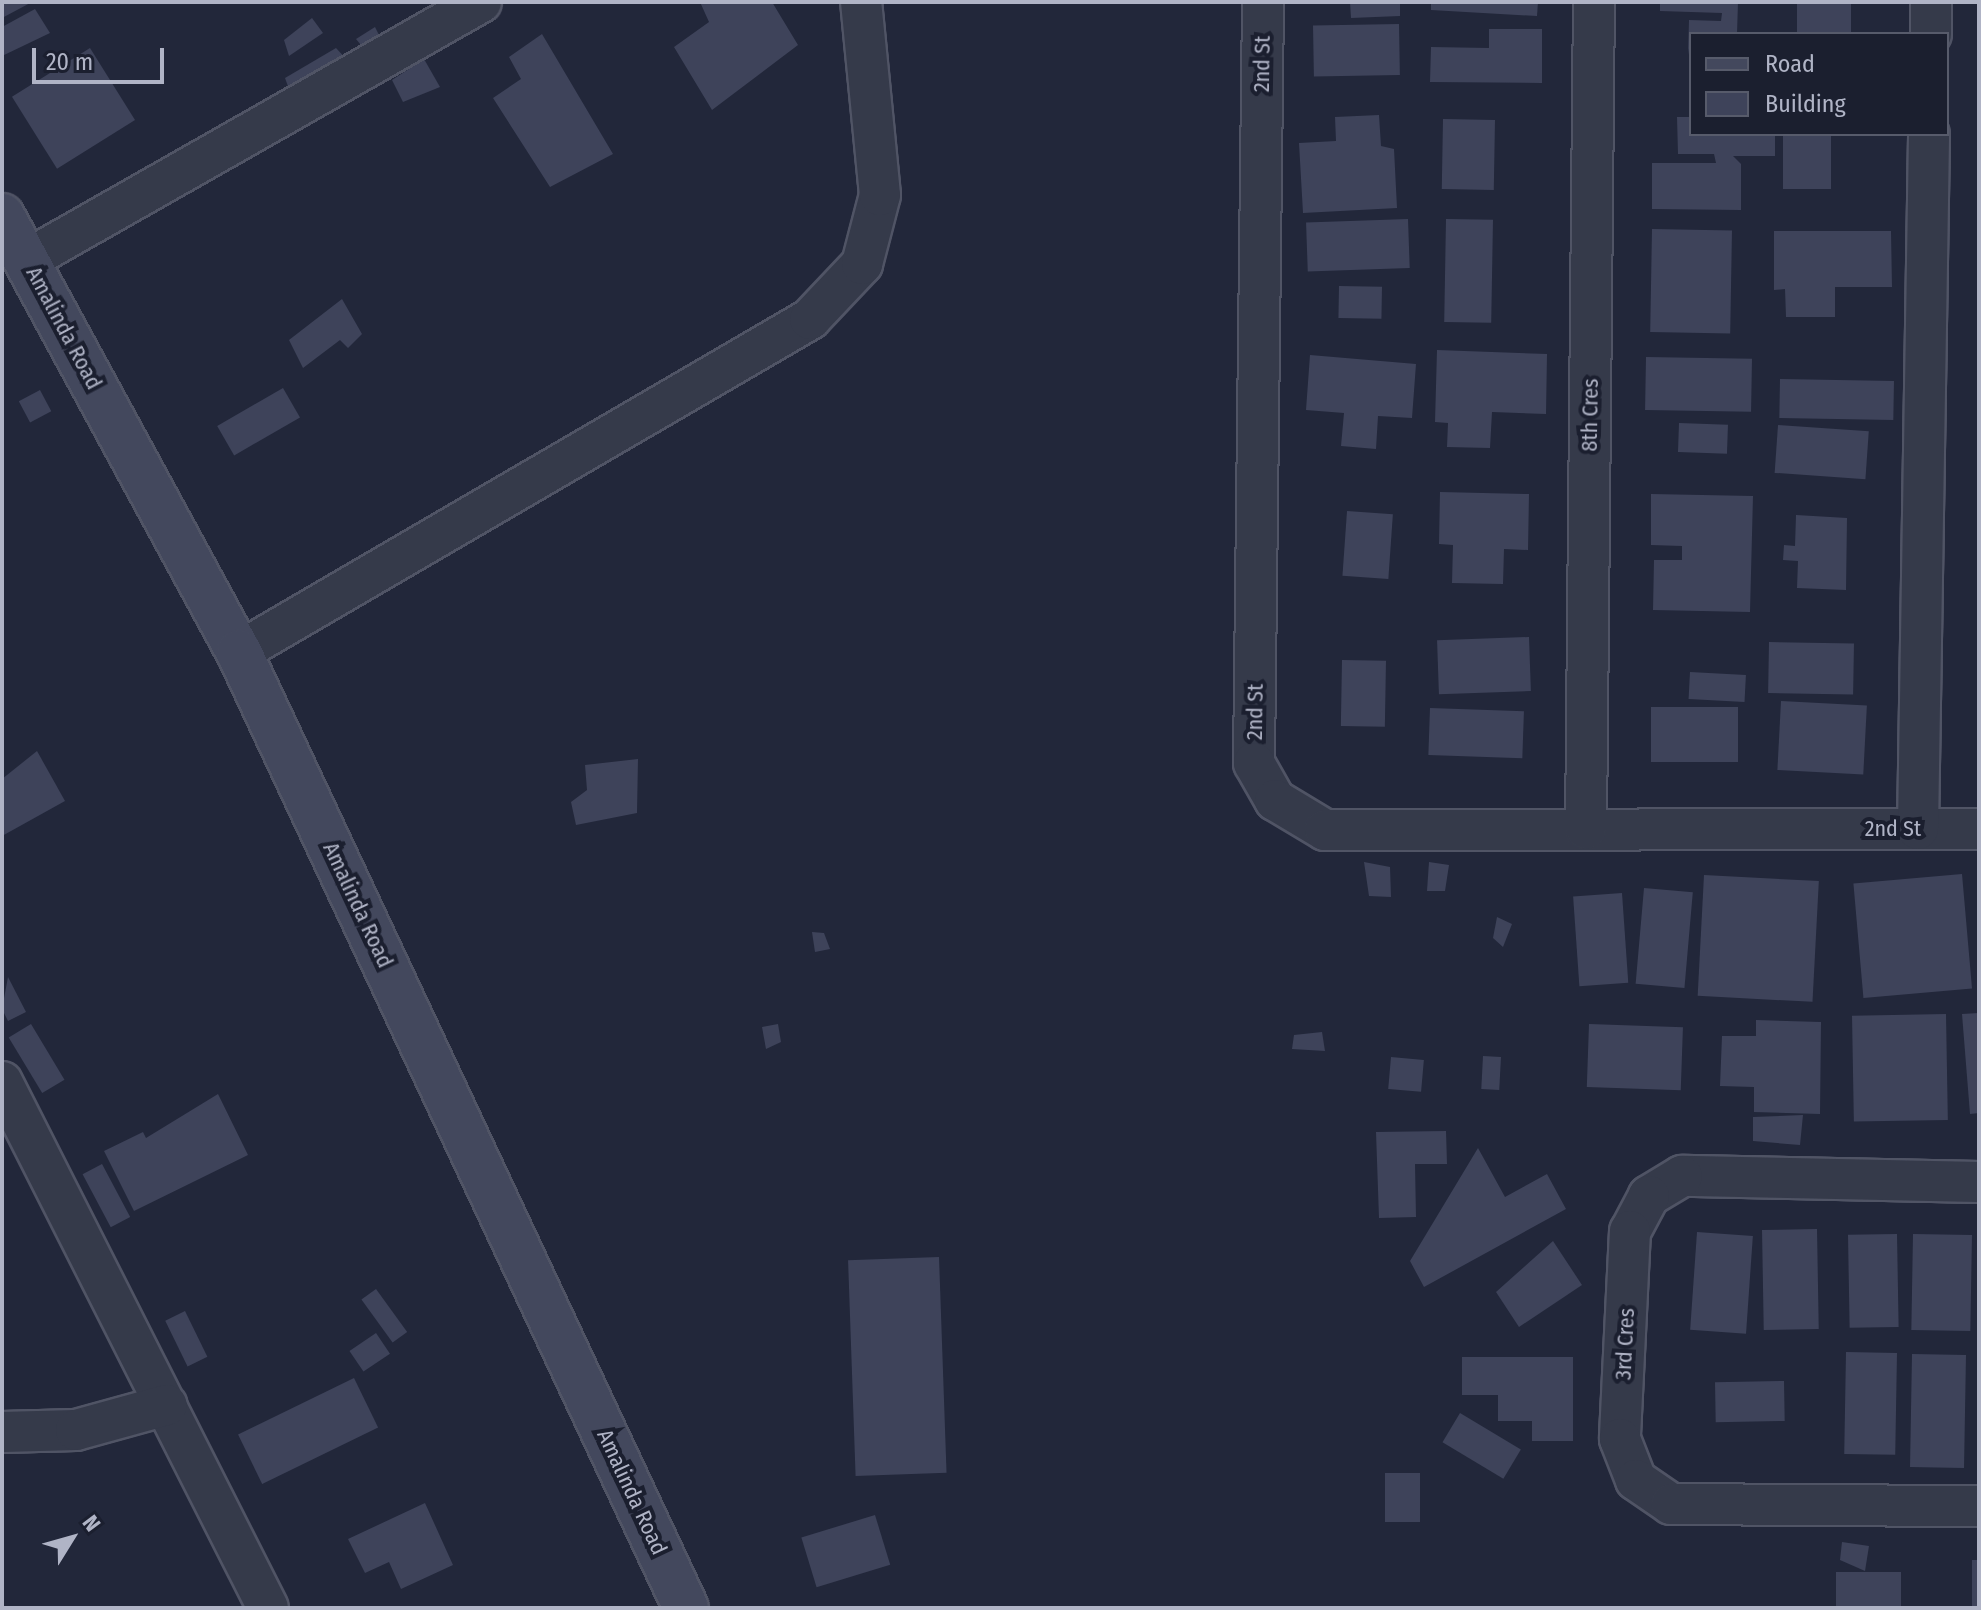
<!DOCTYPE html>
<style>
body{margin:0}
#map{position:relative;width:1981px;height:1610px;overflow:hidden;background:#22273a;font-family:"Fira Sans Condensed",sans-serif}
div>[style]{position:absolute}
.building>*{inset:0;background:#3e435a;transform-origin:0 0}
.roads{filter:drop-shadow(2px 0 #505465) drop-shadow(-2px 0 #505465) drop-shadow(0 2px #505465) drop-shadow(0 -2px #505465)}
.street>*{height:40px;margin:-20px;padding:0 20px;transform-origin:20px;border-radius:20px;background:#353a4a}
.secondary>*{height:44px;margin:-22px;padding:0 22px;transform-origin:22px;border-radius:22px;background:#43485d}
span{translate:-50% -50%;white-space:nowrap;text-align:center;line-height:1.15;-webkit-text-stroke:8px #1b1f2f;paint-order:stroke}
.street-label{font-size:22px;color:#b0b4c6}
.frame{position:absolute;inset:0;border:4px solid #b0b4c6;pointer-events:none}
.legend{position:absolute;left:1689px;top:32px;width:260px;height:104px;box-sizing:border-box;background:#1b1f2f;border:2px solid #575b6b;margin:0;padding:10px 14px;list-style:none;font-size:24px;color:#b0b4c6}
.legend li{display:flex;align-items:center;gap:16px;height:40px}
.legend b{width:40px;border:2px solid #575b6b}
.north{position:absolute;left:32px;top:1498px;width:80px;height:80px;-webkit-text-stroke:6px #1b1f2f;paint-order:stroke;rotate:53deg;font-size:22px;font-weight:700;line-height:32px;text-align:center;color:#b0b4c6}
.north::after{content:'';display:block;margin:auto;width:28px;height:36px;background:#b0b4c6;clip-path:polygon(50% 0,100% 100%,50% 72%,0 100%)}
.scale{position:absolute;left:32px;top:48px;width:132px;height:36px;box-sizing:border-box;border:4px solid #b0b4c6;border-top:0;padding-left:10px;font-size:24px;line-height:28px;white-space:nowrap;color:#b0b4c6;-webkit-text-stroke:6px #1b1f2f;paint-order:stroke}
</style>
<div id="map">
<div class="building">
<i style="clip-path:polygon(2px 2px,32px 2px,2px 18px)"></i>
<i style="clip-path:polygon(700px 2px,772px 2px,798px 45px,712px 110px,674px 47px,709px 22px)"></i>
<i style="clip-path:polygon(1350px 2px,1400px 2px,1400px 16px,1351px 18px)"></i>
<i style="clip-path:polygon(1431px 2px,1538px 2px,1537px 16px,1431px 10px)"></i>
<i style="clip-path:polygon(1660px 2px,1738px 2px,1737px 34px,1691px 34px,1688px 55px,1689px 20px,1721px 21px,1722px 13px,1660px 11px)"></i>
<i style="left:1797px;top:2px;width:54px;height:32px"></i>
<i style="clip-path:polygon(35px 9px,50px 33px,2px 56px,2px 27px)"></i>
<i style="clip-path:polygon(312px 18px,323px 33px,289px 56px,284px 40px)"></i>
<i style="left:1399px;top:24px;width:51px;height:86px;rotate:89deg"></i>
<i style="clip-path:polygon(375px 27px,381px 39px,365px 50px,356px 39px)"></i>
<i style="clip-path:polygon(1489px 29px,1542px 29px,1542px 83px,1430px 82px,1431px 47px,1489px 48px)"></i>
<i style="clip-path:polygon(542px 34px,613px 154px,550px 187px,493px 98px,521px 79px,509px 57px)"></i>
<i style="left:90px;top:48px;width:85px;height:92px;rotate:58deg"></i>
<i style="clip-path:polygon(336px 48px,348px 61px,290px 92px,285px 78px)"></i>
<i style="clip-path:polygon(424px 59px,440px 87px,403px 102px,392px 80px)"></i>
<i style="clip-path:polygon(1379px 115px,1381px 146px,1394px 149px,1397px 208px,1303px 213px,1299px 143px,1336px 141px,1335px 117px)"></i>
<i style="clip-path:polygon(1677px 117px,1691px 117px,1691px 134px,1775px 134px,1775px 156px,1733px 156px,1741px 164px,1741px 210px,1652px 209px,1652px 163px,1716px 163px,1714px 154px,1678px 154px)"></i>
<i style="left:1443px;top:119px;width:52px;height:70px;rotate:1deg"></i>
<i style="left:1783px;top:134px;width:48px;height:55px"></i>
<i style="left:1408px;top:219px;width:49px;height:102px;rotate:88deg"></i>
<i style="left:1446px;top:219px;width:47px;height:103px;rotate:1deg"></i>
<i style="left:1652px;top:229px;width:80px;height:103px;rotate:1deg"></i>
<i style="clip-path:polygon(1774px 231px,1891px 231px,1892px 287px,1835px 287px,1835px 317px,1786px 317px,1785px 289px,1774px 290px)"></i>
<i style="left:1339px;top:286px;width:43px;height:32px;rotate:1deg"></i>
<i style="clip-path:polygon(342px 299px,362px 334px,348px 348px,340px 340px,303px 368px,289px 340px)"></i>
<i style="clip-path:polygon(1437px 350px,1547px 354px,1546px 414px,1492px 412px,1490px 448px,1447px 447px,1448px 423px,1435px 422px)"></i>
<i style="clip-path:polygon(1310px 355px,1416px 364px,1412px 418px,1378px 416px,1376px 449px,1341px 446px,1344px 413px,1306px 410px)"></i>
<i style="left:1646px;top:357px;width:106px;height:53px;rotate:1deg"></i>
<i style="left:1780px;top:379px;width:114px;height:39px;rotate:1deg"></i>
<i style="left:283px;top:388px;width:34px;height:76px;rotate:60deg"></i>
<i style="left:40px;top:390px;width:24px;height:24px;rotate:62deg"></i>
<i style="left:1679px;top:423px;width:49px;height:29px;rotate:2deg"></i>
<i style="left:1778px;top:425px;width:91px;height:48px;rotate:4deg"></i>
<i style="clip-path:polygon(1440px 492px,1529px 494px,1528px 550px,1504px 549px,1503px 584px,1452px 583px,1453px 545px,1439px 544px)"></i>
<i style="clip-path:polygon(1651px 494px,1753px 496px,1750px 612px,1653px 610px,1654px 560px,1682px 560px,1682px 546px,1651px 545px)"></i>
<i style="left:1347px;top:511px;width:46px;height:65px;rotate:4deg"></i>
<i style="clip-path:polygon(1796px 515px,1847px 518px,1846px 590px,1797px 588px,1798px 561px,1783px 560px,1784px 545px,1795px 546px)"></i>
<i style="left:1529px;top:637px;width:54px;height:92px;rotate:88deg"></i>
<i style="left:1769px;top:642px;width:85px;height:51px;rotate:1deg"></i>
<i style="left:1342px;top:660px;width:44px;height:66px;rotate:1deg"></i>
<i style="left:1690px;top:672px;width:56px;height:27px;rotate:3deg"></i>
<i style="left:1781px;top:701px;width:86px;height:69px;rotate:3deg"></i>
<i style="left:1651px;top:707px;width:87px;height:55px"></i>
<i style="left:1430px;top:708px;width:94px;height:47px;rotate:2deg"></i>
<i style="clip-path:polygon(37px 751px,65px 801px,2px 836px,2px 779px)"></i>
<i style="clip-path:polygon(638px 759px,637px 813px,576px 825px,571px 802px,587px 790px,585px 765px)"></i>
<i style="clip-path:polygon(1364px 862px,1390px 867px,1391px 897px,1369px 896px)"></i>
<i style="clip-path:polygon(1429px 862px,1449px 865px,1445px 891px,1427px 891px)"></i>
<i style="left:1962px;top:874px;width:115px;height:109px;rotate:85deg"></i>
<i style="left:1704px;top:875px;width:115px;height:121px;rotate:3deg"></i>
<i style="left:1644px;top:888px;width:49px;height:96px;rotate:5deg"></i>
<i style="left:1622px;top:893px;width:90px;height:49px;rotate:86deg"></i>
<i style="clip-path:polygon(1497px 917px,1512px 924px,1503px 947px,1493px 938px)"></i>
<i style="clip-path:polygon(812px 932px,824px 933px,830px 949px,815px 952px)"></i>
<i style="clip-path:polygon(8px 977px,26px 1012px,8px 1021px,2px 1009px)"></i>
<i style="clip-path:polygon(1979px 1013px,1979px 1113px,1970px 1114px,1962px 1014px)"></i>
<i style="left:1946px;top:1014px;width:106px;height:94px;rotate:89deg"></i>
<i style="clip-path:polygon(1756px 1020px,1821px 1022px,1820px 1114px,1754px 1112px,1754px 1087px,1720px 1086px,1722px 1036px,1756px 1036px)"></i>
<i style="left:31px;top:1024px;width:65px;height:26px;rotate:59deg"></i>
<i style="clip-path:polygon(778px 1024px,781px 1042px,766px 1049px,762px 1027px)"></i>
<i style="left:1589px;top:1024px;width:94px;height:63px;rotate:2deg"></i>
<i style="clip-path:polygon(1322px 1032px,1325px 1051px,1292px 1049px,1294px 1035px)"></i>
<i style="left:1483px;top:1056px;width:18px;height:33px;rotate:3deg"></i>
<i style="left:1391px;top:1057px;width:33px;height:32px;rotate:5deg"></i>
<i style="clip-path:polygon(218px 1094px,248px 1155px,134px 1211px,104px 1151px,143px 1132px,146px 1138px)"></i>
<i style="clip-path:polygon(1803px 1115px,1800px 1145px,1753px 1141px,1753px 1117px)"></i>
<i style="clip-path:polygon(1446px 1131px,1447px 1164px,1415px 1164px,1416px 1217px,1379px 1218px,1376px 1132px)"></i>
<i style="clip-path:polygon(1478px 1148px,1505px 1197px,1547px 1174px,1566px 1209px,1424px 1287px,1410px 1261px)"></i>
<i style="left:102px;top:1164px;width:60px;height:22px;rotate:62deg"></i>
<i style="left:1817px;top:1229px;width:100px;height:55px;rotate:89deg"></i>
<i style="left:1697px;top:1232px;width:56px;height:98px;rotate:4deg"></i>
<i style="left:1897px;top:1234px;width:93px;height:49px;rotate:89deg"></i>
<i style="left:1913px;top:1234px;width:59px;height:96px;rotate:1deg"></i>
<i style="clip-path:polygon(1553px 1241px,1582px 1285px,1519px 1327px,1496px 1292px)"></i>
<i style="left:939px;top:1257px;width:216px;height:91px;rotate:88deg"></i>
<i style="left:376px;top:1289px;width:53px;height:18px;rotate:54deg"></i>
<i style="left:185px;top:1311px;width:51px;height:22px;rotate:64deg"></i>
<i style="left:376px;top:1333px;width:25px;height:32px;rotate:56deg"></i>
<i style="left:1846px;top:1352px;width:51px;height:102px;rotate:1deg"></i>
<i style="left:1912px;top:1354px;width:54px;height:113px;rotate:1deg"></i>
<i style="clip-path:polygon(1462px 1357px,1573px 1357px,1573px 1441px,1532px 1441px,1532px 1421px,1498px 1421px,1498px 1395px,1462px 1395px)"></i>
<i style="left:354px;top:1378px;width:55px;height:129px;rotate:64deg"></i>
<i style="left:1784px;top:1381px;width:40px;height:69px;rotate:89deg"></i>
<i style="left:1460px;top:1413px;width:71px;height:34px;rotate:31deg"></i>
<i style="left:1385px;top:1473px;width:35px;height:49px"></i>
<i style="clip-path:polygon(425px 1503px,453px 1565px,401px 1589px,389px 1562px,365px 1573px,348px 1539px)"></i>
<i style="left:875px;top:1515px;width:52px;height:77px;rotate:73deg"></i>
<i style="clip-path:polygon(1842px 1542px,1869px 1546px,1865px 1571px,1840px 1560px)"></i>
<i style="left:1972px;top:1560px;width:7px;height:48px"></i>
<i style="left:1836px;top:1572px;width:65px;height:36px"></i>
</div>
<div class="roads">
<div class="street">
<i style="left:1263px;top:2px;width:761px;rotate:90.68deg"></i>
<i style="left:1254px;top:763px;width:43px;rotate:60.4deg"></i>
<i style="left:1275px;top:800px;width:58px;rotate:31deg"></i>
<i style="left:1325px;top:830px;width:654px;rotate:-0.09deg"></i>
<i style="left:1931px;top:34px;width:32px;rotate:-90deg"></i>
<i style="left:27px;top:260px;width:522px;rotate:-29.61deg"></i>
<i style="left:239px;top:652px;width:661px;rotate:-30.25deg"></i>
<i style="left:810px;top:319px;width:76px;rotate:-46.6deg"></i>
<i style="left:862px;top:264px;width:71px;rotate:-75.4deg"></i>
<i style="left:880px;top:195px;width:194px;rotate:-95.6deg"></i>
<i style="left:1586px;top:829px;width:827px;rotate:-89.45deg"></i>
<i style="left:1918px;top:829px;width:695px;rotate:-89.09deg"></i>
<i style="left:2px;top:1082px;width:589px;rotate:63.17deg"></i>
<i style="left:1979px;top:1182px;width:297px;rotate:-178.8deg"></i>
<i style="left:1682px;top:1176px;width:39px;rotate:149deg"></i>
<i style="left:1649px;top:1196px;width:40px;rotate:118deg"></i>
<i style="left:1630px;top:1231px;width:208px;rotate:92.8deg"></i>
<i style="left:1620px;top:1439px;width:44px;rotate:68.7deg"></i>
<i style="left:1636px;top:1480px;width:42px;rotate:34.4deg"></i>
<i style="left:1671px;top:1504px;width:308px;rotate:0.4deg"></i>
<i style="left:2px;top:1432px;width:74px;rotate:-1.5deg"></i>
<i style="left:76px;top:1430px;width:94px;rotate:-15.4deg"></i>
</div>
<div class="secondary">
<i style="left:2px;top:216px;width:496px;rotate:61.5deg"></i>
<i style="left:239px;top:652px;width:1055px;rotate:64.94deg"></i>
</div>
</div>
<div class="street-label">
<span style="left:1262px;top:64px;rotate:-89deg">2nd St</span>
<span style="left:64px;top:328px;rotate:62deg">Amalinda Road</span>
<span style="left:1590px;top:415px;rotate:-89deg">8th Cres</span>
<span style="left:1255px;top:712px;rotate:-89deg">2nd St</span>
<span style="left:1893px;top:829px">2nd St</span>
<span style="left:358px;top:905px;rotate:65deg">Amalinda Road</span>
<span style="left:1625px;top:1344px;rotate:-87deg">3rd Cres</span>
<span style="left:632px;top:1492px;rotate:65deg">Amalinda Road</span>
</div>
<div class="frame"></div>
<ul class="legend">
<li><b style="height:10px;background:#43485d"></b>Road</li>
<li><b style="height:22px;background:#3e435a"></b>Building</li>
</ul>
<div class="north">N</div>
<div class="scale">20 m</div>
</div>
